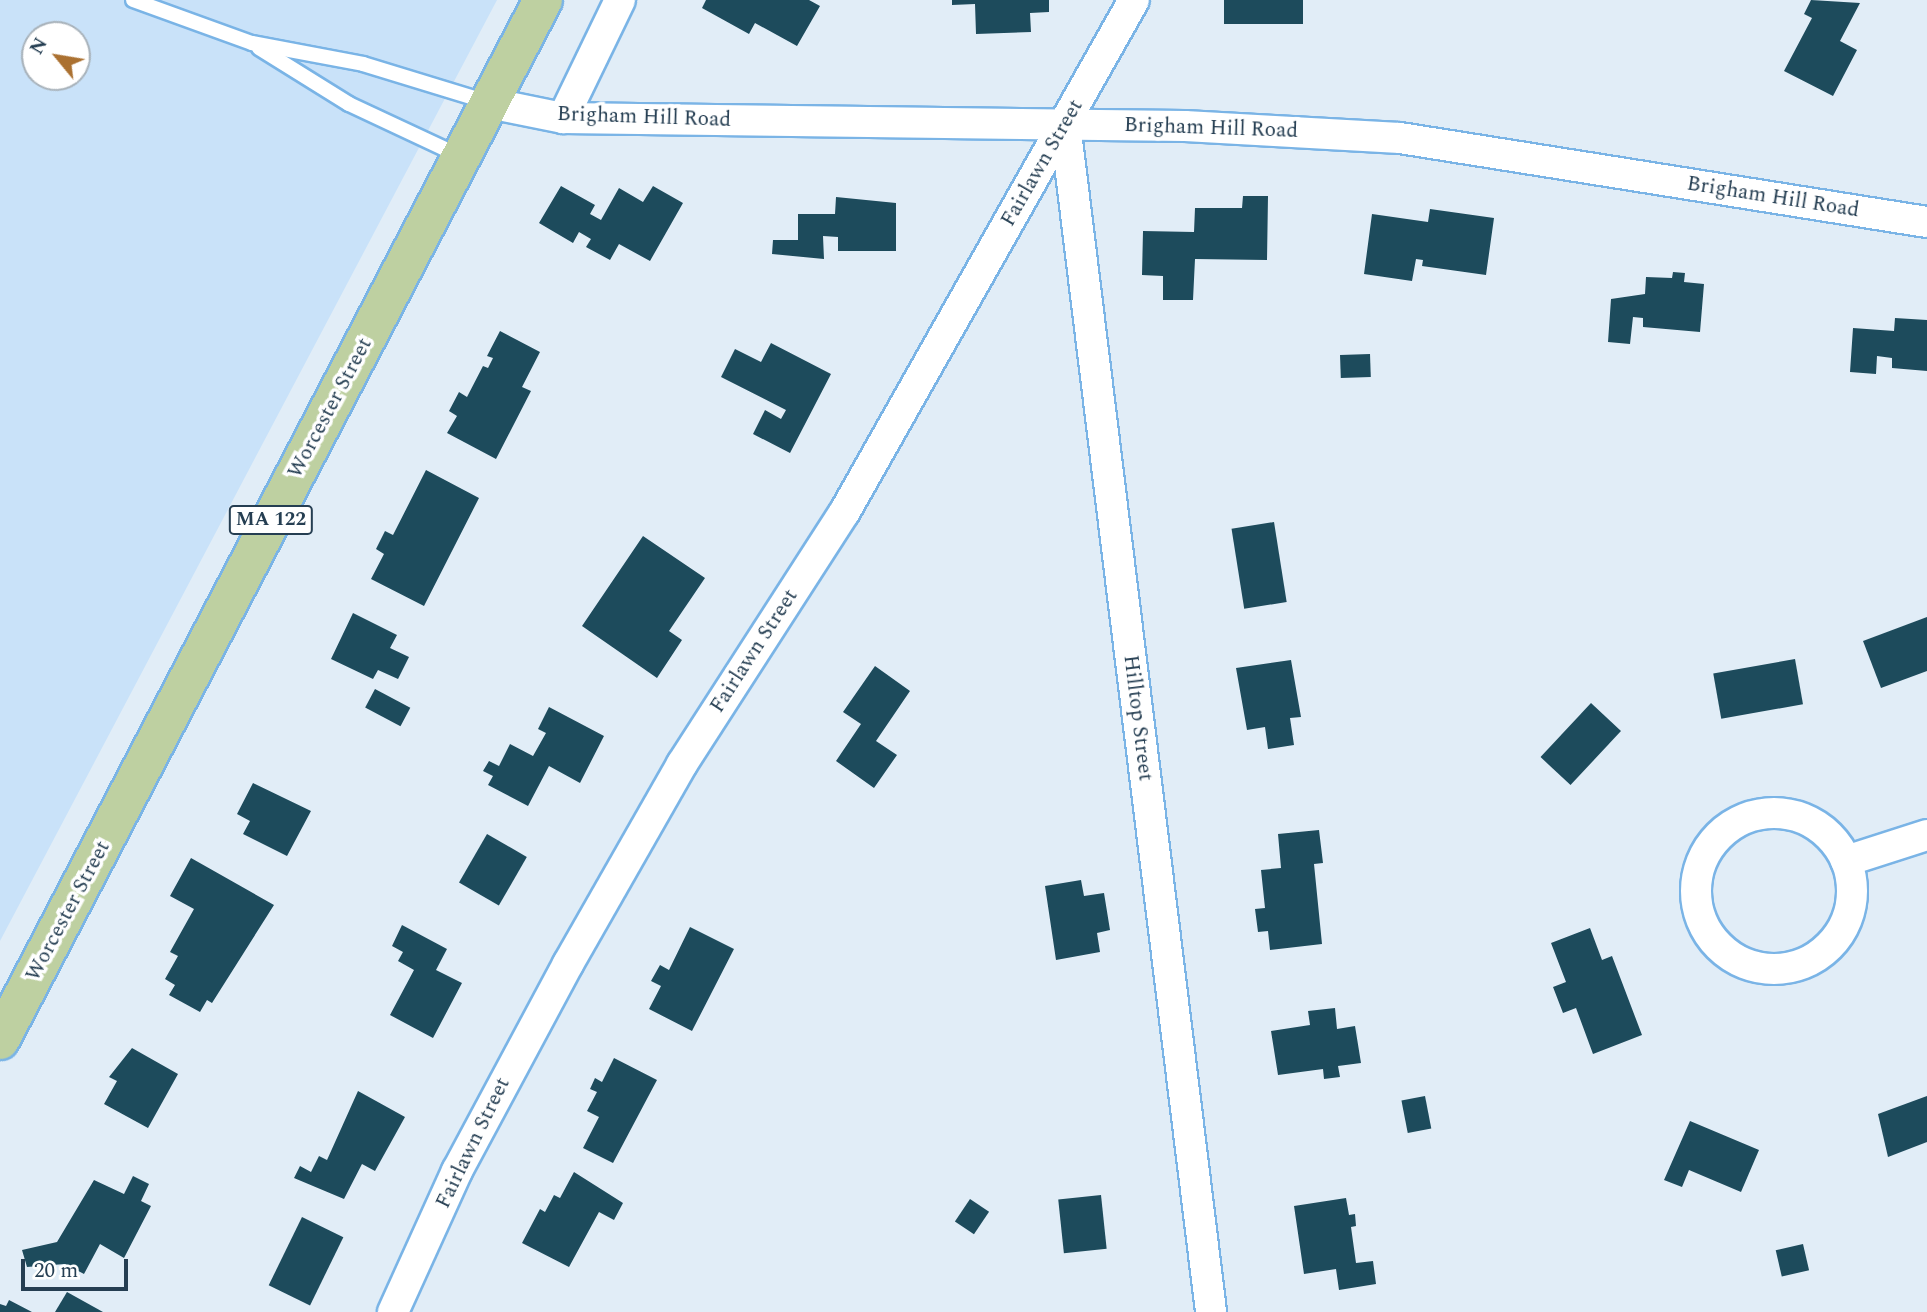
<!DOCTYPE html>
<style>
body{margin:0}
#map{position:relative;width:1927px;height:1312px;overflow:hidden;background:#e1edf7;font-family:Spectral,serif}
div>[style]{position:absolute}
.built>*{inset:0;background:#c9e2f9}
.building>*{inset:0;background:#1d4b5c;transform-origin:0 0}
.roads{filter:drop-shadow(2px 0 #7ab4e6) drop-shadow(-2px 0 #7ab4e6) drop-shadow(0 2px #7ab4e6) drop-shadow(0 -2px #7ab4e6)}
.lane>*{height:14px;margin:-7px;padding:0 7px;transform-origin:7px;border-radius:7px;background:#fff}
.street>*{height:30px;margin:-15px;padding:0 15px;transform-origin:15px;border-radius:15px;background:#fff}
.street>.ring{margin:-15px;padding:0;box-sizing:content-box;background:none;border:30px solid #fff;border-radius:50%}
.primary>*{height:38px;margin:-19px;padding:0 19px;transform-origin:19px;border-radius:19px;background:#bed0a1}
span{translate:-50% -50%;white-space:nowrap;text-align:center;line-height:1.15;-webkit-text-stroke:7px #fff;paint-order:stroke}
.shield-label span{padding:2px 5px;background:#fff;border:2px solid;border-radius:5px;-webkit-text-stroke-width:0}
.shield-label{font-size:19px;color:#253e52;font-weight:700}
.street-label{font-size:21px;color:#253e52}
.north{position:absolute;left:21px;top:21px;width:70px;height:70px;box-sizing:border-box;background:#fff;border:2px solid #a8b2ba;border-radius:50%;rotate:300deg;font-size:19px;font-weight:700;line-height:28px;text-align:center;color:#253e52}
.north::after{content:'';display:block;margin:auto;width:24px;height:32px;background:#ab7131;clip-path:polygon(50% 0,100% 100%,50% 72%,0 100%)}
.scale{position:absolute;left:21px;top:1259px;width:107px;height:32px;box-sizing:border-box;border:4px solid #253e52;border-top:0;padding-left:9px;font-size:21px;line-height:24px;white-space:nowrap;color:#253e52;-webkit-text-stroke:5px #fff;paint-order:stroke}
</style>
<div id="map">
<div class="built">
<i style="clip-path:polygon(evenodd,0 0,497px 0,0 941px,0 0,35px 35px,77px 35px,77px 77px,35px 77px,35px 35px)"></i>
</div>
<div class="building">
<i style="clip-path:polygon(706px 0,809px 0,820px 6px,797px 46px,755px 23px,749px 34px,702px 8px)"></i>
<i style="clip-path:polygon(952px 0,1049px 0,1049px 12px,1030px 13px,1031px 32px,976px 34px,975px 4px,952px 5px)"></i>
<i style="left:1224px;top:0;width:79px;height:24px"></i>
<i style="clip-path:polygon(1811px 0,1860px 3px,1840px 41px,1857px 50px,1833px 96px,1784px 71px,1812px 18px,1804px 14px)"></i>
<i style="clip-path:polygon(561px 186px,595px 205px,590px 214px,601px 220px,619px 188px,643px 202px,653px 186px,683px 203px,650px 261px,619px 244px,610px 260px,586px 247px,591px 239px,579px 232px,573px 243px,539px 223px)"></i>
<i style="clip-path:polygon(1243px 196px,1268px 196px,1267px 260px,1195px 259px,1193px 300px,1163px 300px,1163px 276px,1142px 275px,1143px 231px,1194px 232px,1195px 208px,1242px 208px)"></i>
<i style="clip-path:polygon(836px 197px,896px 203px,896px 251px,838px 251px,838px 237px,823px 236px,824px 259px,772px 254px,773px 240px,798px 240px,798px 214px,835px 214px)"></i>
<i style="clip-path:polygon(1430px 209px,1494px 218px,1486px 275px,1422px 266px,1423px 260px,1416px 259px,1412px 281px,1364px 274px,1372px 214px,1428px 222px)"></i>
<i style="clip-path:polygon(1673px 272px,1685px 273px,1684px 282px,1704px 284px,1700px 332px,1643px 327px,1643px 318px,1633px 317px,1630px 344px,1608px 342px,1611px 299px,1645px 294px,1646px 277px,1672px 278px)"></i>
<i style="clip-path:polygon(1895px 318px,1927px 320px,1927px 371px,1892px 368px,1892px 358px,1877px 356px,1876px 374px,1850px 372px,1853px 328px,1894px 331px)"></i>
<i style="clip-path:polygon(500px 331px,540px 352px,522px 387px,531px 391px,496px 459px,447px 433px,457px 416px,449px 411px,459px 392px,467px 397px,483px 366px,488px 368px,493px 358px,487px 356px)"></i>
<i style="clip-path:polygon(771px 343px,831px 374px,790px 453px,753px 434px,765px 410px,781px 419px,786px 410px,721px 377px,735px 349px,761px 362px)"></i>
<i style="left:1370px;top:354px;width:23px;height:30px;rotate:88deg"></i>
<i style="clip-path:polygon(426px 470px,479px 498px,424px 606px,371px 579px,384px 554px,376px 549px,385px 531px,393px 535px)"></i>
<i style="left:1274px;top:522px;width:81px;height:43px;rotate:81deg"></i>
<i style="clip-path:polygon(643px 536px,705px 578px,669px 631px,682px 640px,657px 678px,582px 626px)"></i>
<i style="clip-path:polygon(353px 613px,397px 635px,390px 648px,409px 657px,398px 679px,378px 670px,373px 679px,331px 659px)"></i>
<i style="clip-path:polygon(1927px 617px,1927px 671px,1881px 688px,1863px 641px)"></i>
<i style="left:1795px;top:659px;width:46px;height:83px;rotate:80deg"></i>
<i style="clip-path:polygon(1291px 660px,1301px 717px,1290px 718px,1294px 745px,1268px 749px,1265px 727px,1247px 730px,1236px 668px)"></i>
<i style="clip-path:polygon(875px 666px,910px 691px,876px 741px,897px 755px,874px 788px,836px 761px,861px 724px,843px 712px)"></i>
<i style="left:375px;top:689px;width:40px;height:21px;rotate:28deg"></i>
<i style="left:1591px;top:703px;width:41px;height:74px;rotate:43deg"></i>
<i style="clip-path:polygon(549px 707px,604px 736px,580px 783px,549px 766px,528px 806px,488px 785px,493px 776px,483px 771px,489px 761px,499px 766px,510px 744px,533px 756px,546px 733px,538px 729px)"></i>
<i style="clip-path:polygon(253px 783px,311px 811px,287px 856px,243px 834px,250px 821px,237px 814px)"></i>
<i style="clip-path:polygon(1319px 830px,1323px 863px,1314px 864px,1322px 944px,1270px 950px,1268px 931px,1258px 932px,1255px 909px,1265px 908px,1261px 870px,1281px 868px,1278px 834px)"></i>
<i style="left:487px;top:834px;width:46px;height:56px;rotate:30deg"></i>
<i style="clip-path:polygon(191px 858px,274px 905px,212px 1003px,207px 1000px,200px 1012px,169px 995px,175px 985px,165px 979px,178px 956px,170px 952px,194px 909px,170px 896px)"></i>
<i style="clip-path:polygon(1081px 880px,1084px 896px,1104px 893px,1110px 930px,1097px 933px,1100px 952px,1056px 960px,1045px 886px)"></i>
<i style="clip-path:polygon(402px 925px,447px 949px,436px 970px,462px 983px,433px 1038px,390px 1015px,414px 970px,398px 961px,403px 952px,392px 946px)"></i>
<i style="clip-path:polygon(690px 927px,734px 949px,692px 1031px,649px 1009px,661px 986px,651px 981px,660px 965px,669px 970px)"></i>
<i style="clip-path:polygon(1590px 928px,1602px 960px,1612px 956px,1642px 1035px,1593px 1054px,1576px 1008px,1563px 1013px,1553px 987px,1566px 982px,1551px 943px)"></i>
<i style="clip-path:polygon(1335px 1008px,1337px 1029px,1355px 1026px,1361px 1063px,1338px 1066px,1340px 1077px,1324px 1079px,1323px 1069px,1278px 1075px,1271px 1031px,1310px 1025px,1308px 1011px)"></i>
<i style="clip-path:polygon(132px 1048px,178px 1074px,148px 1128px,104px 1104px,117px 1081px,109px 1077px)"></i>
<i style="clip-path:polygon(614px 1058px,657px 1080px,613px 1163px,583px 1148px,599px 1117px,587px 1111px,597px 1092px,590px 1089px,595px 1078px,602px 1082px)"></i>
<i style="clip-path:polygon(358px 1091px,405px 1117px,375px 1171px,362px 1164px,344px 1199px,294px 1178px,300px 1166px,311px 1172px,319px 1156px,327px 1160px)"></i>
<i style="left:1425px;top:1096px;width:33px;height:24px;rotate:79deg"></i>
<i style="clip-path:polygon(1927px 1096px,1927px 1142px,1888px 1157px,1878px 1114px)"></i>
<i style="clip-path:polygon(1690px 1121px,1759px 1150px,1741px 1192px,1689px 1170px,1682px 1187px,1664px 1180px)"></i>
<i style="clip-path:polygon(574px 1172px,623px 1203px,614px 1220px,599px 1212px,569px 1267px,522px 1243px,540px 1209px,545px 1212px,554px 1195px,560px 1198px)"></i>
<i style="clip-path:polygon(133px 1176px,149px 1184px,141px 1201px,151px 1206px,124px 1258px,100px 1244px,84px 1274px,65px 1264px,27px 1267px,22px 1250px,57px 1242px,94px 1180px,124px 1194px)"></i>
<i style="left:1101px;top:1195px;width:54px;height:43px;rotate:84deg"></i>
<i style="clip-path:polygon(1346px 1198px,1349px 1215px,1355px 1214px,1356px 1226px,1351px 1227px,1356px 1263px,1373px 1261px,1376px 1284px,1339px 1290px,1336px 1269px,1304px 1274px,1294px 1206px)"></i>
<i style="left:970px;top:1199px;width:23px;height:27px;rotate:34deg"></i>
<i style="left:302px;top:1217px;width:46px;height:76px;rotate:26deg"></i>
<i style="left:1803px;top:1244px;width:27px;height:28px;rotate:77deg"></i>
<i style="clip-path:polygon(67px 1292px,103px 1312px,55px 1312px)"></i>
<i style="clip-path:polygon(9px 1300px,32px 1312px,0 1312px,0 1304px,6px 1306px)"></i>
</div>
<div class="roads">
<div class="lane">
<i style="left:133px;top:0;width:127px;rotate:19.9deg"></i>
<i style="left:252px;top:43px;width:113px;rotate:10.7deg"></i>
<i style="left:363px;top:64px;width:130px;rotate:17deg"></i>
<i style="left:259px;top:48px;width:106px;rotate:31.9deg"></i>
<i style="left:349px;top:104px;width:123px;rotate:25.1deg"></i>
</div>
<div class="street">
<i style="left:489px;top:103px;width:76px;rotate:11.5deg"></i>
<i style="left:563px;top:118px;width:622px;rotate:0.74deg"></i>
<i style="left:1185px;top:126px;width:215px;rotate:3.2deg"></i>
<i style="left:1400px;top:138px;width:534px;rotate:9.06deg"></i>
<i style="left:563px;top:118px;width:131px;rotate:-64.2deg"></i>
<i style="left:1065px;top:124px;width:1197px;rotate:82.99deg"></i>
<i class="ring" style="left:1696px;top:813px;width:126px;height:126px"></i>
<i style="left:1846px;top:861px;width:85px;rotate:-17.8deg"></i>
<i style="left:393px;top:1312px;width:155px;rotate:-65.6deg"></i>
<i style="left:457px;top:1171px;width:235px;rotate:-61.8deg"></i>
<i style="left:568px;top:964px;width:230px;rotate:-60.3deg"></i>
<i style="left:682px;top:764px;width:299px;rotate:-57.2deg"></i>
<i style="left:844px;top:513px;width:589px;rotate:-60.52deg"></i>
</div>
<div class="primary">
<i style="left:0;top:1040px;width:1173px;rotate:-62.43deg"></i>
</div>
</div>
<div class="shield-label">
<span style="left:271px;top:520px">MA 122</span>
</div>
<div class="street-label">
<span style="left:644px;top:117px;rotate:2deg">Brigham Hill Road</span>
<span style="left:1211px;top:128px;rotate:2deg">Brigham Hill Road</span>
<span style="left:1042px;top:163px;rotate:-60deg">Fairlawn Street</span>
<span style="left:1773px;top:197px;rotate:9deg">Brigham Hill Road</span>
<span style="left:330px;top:408px;rotate:-62deg">Worcester Street</span>
<span style="left:754px;top:651px;rotate:-57deg">Fairlawn Street</span>
<span style="left:1138px;top:718px;rotate:83deg">Hilltop Street</span>
<span style="left:68px;top:911px;rotate:-62deg">Worcester Street</span>
<span style="left:473px;top:1143px;rotate:-64deg">Fairlawn Street</span>
</div>
<div class="north">N</div>
<div class="scale">20 m</div>
</div>
